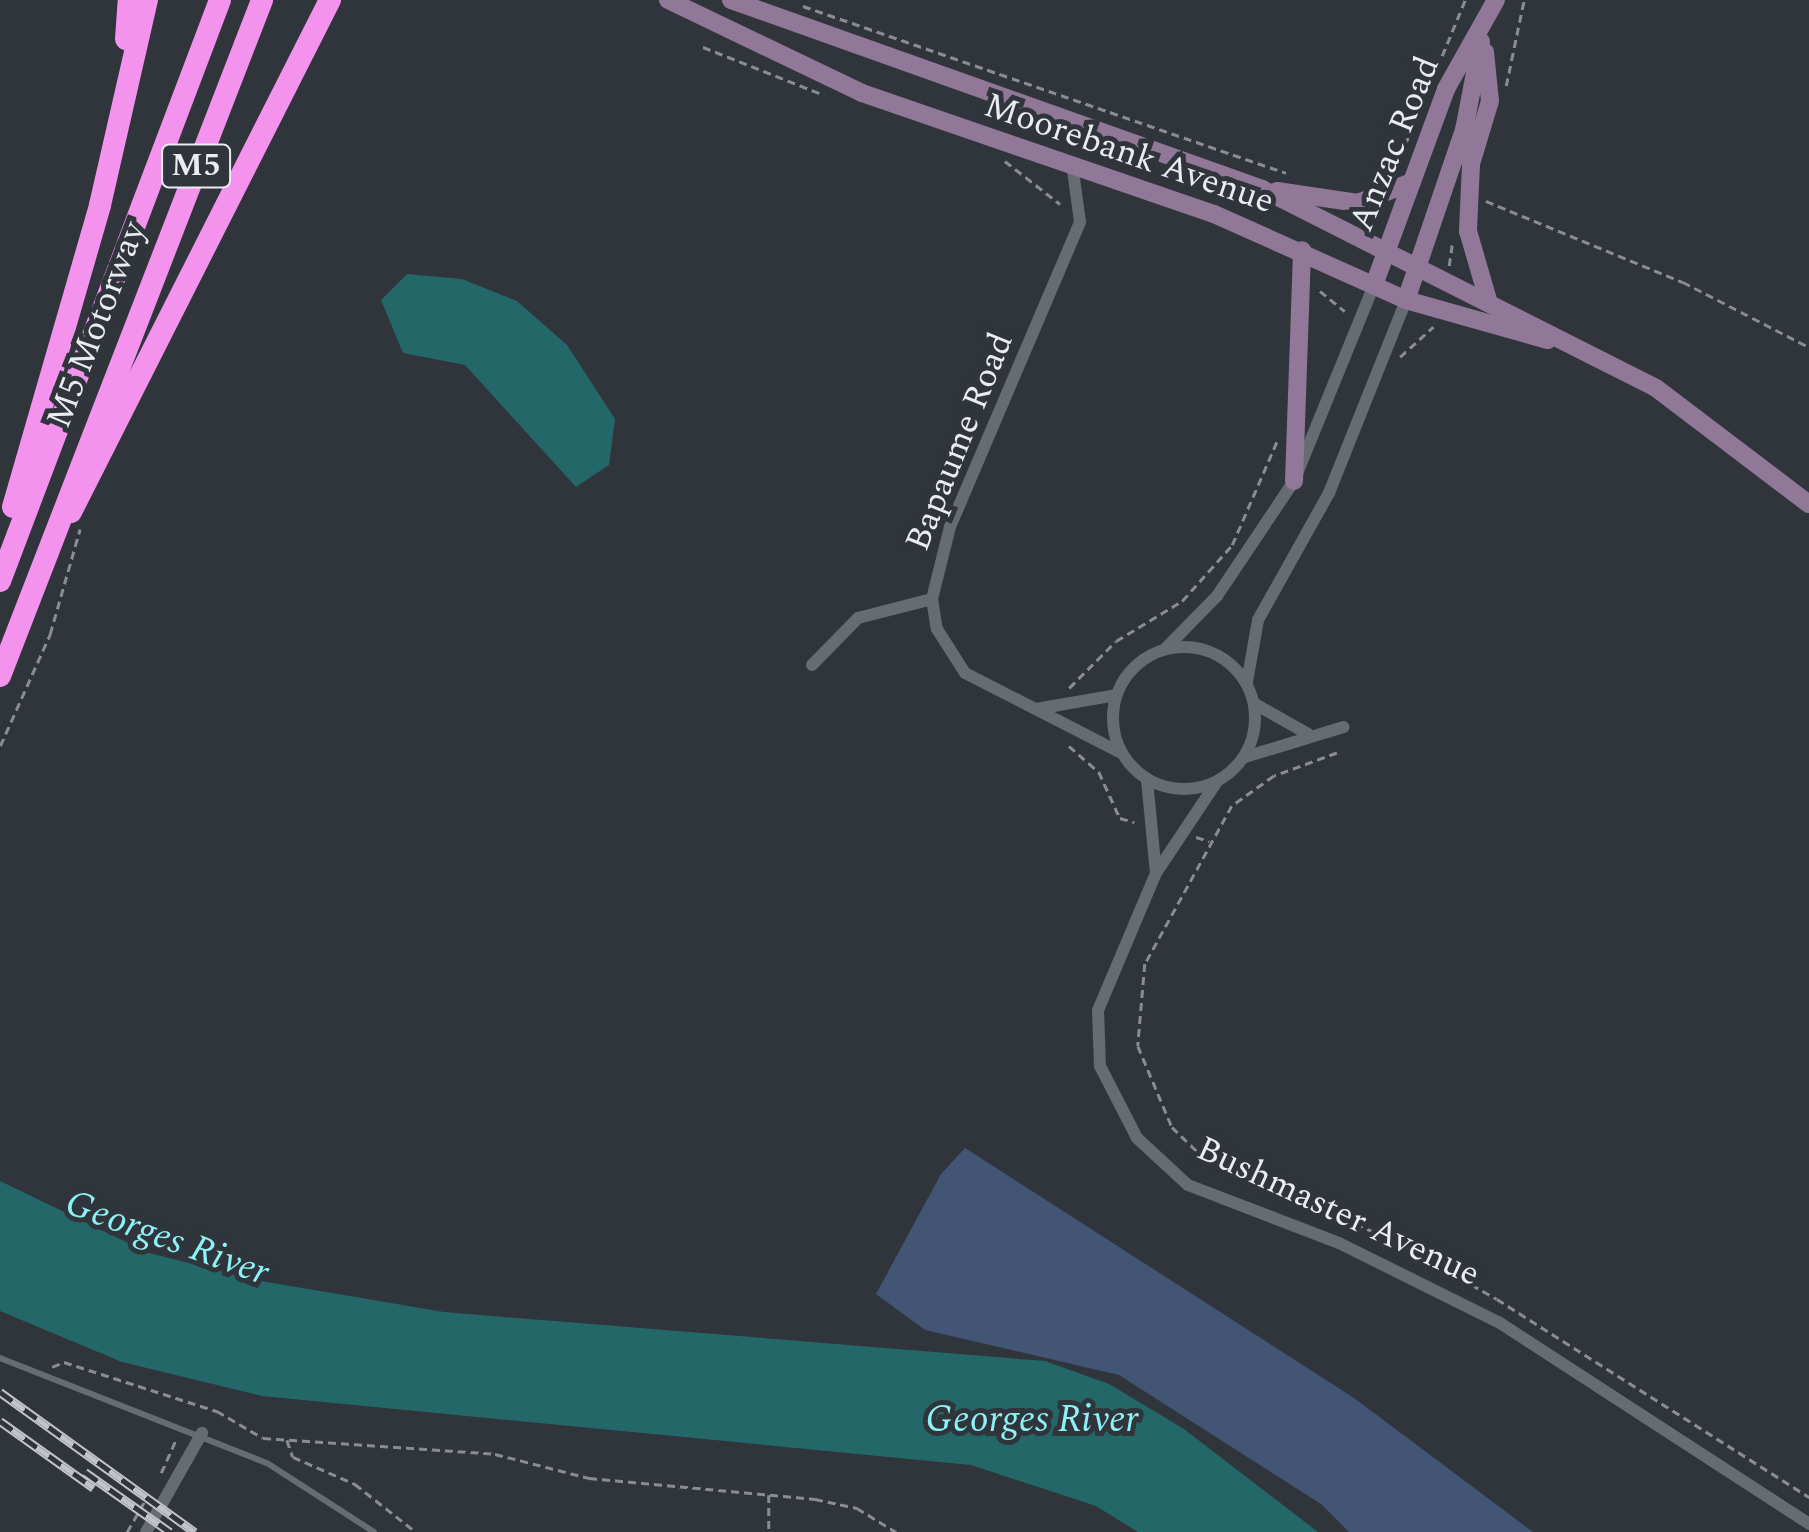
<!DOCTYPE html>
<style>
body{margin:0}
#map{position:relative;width:1809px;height:1532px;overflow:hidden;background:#30343b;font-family:Spectral,serif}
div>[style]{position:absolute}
.green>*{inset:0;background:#425574}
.water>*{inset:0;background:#246769}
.path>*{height:2.5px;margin-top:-1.25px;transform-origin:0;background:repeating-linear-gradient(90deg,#898c92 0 8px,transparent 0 13px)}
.service>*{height:6px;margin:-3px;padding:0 3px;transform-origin:3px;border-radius:3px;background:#676c73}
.minor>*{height:12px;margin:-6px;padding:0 6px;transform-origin:6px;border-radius:6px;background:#676c73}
.minor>.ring{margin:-6px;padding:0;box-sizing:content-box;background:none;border:12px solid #676c73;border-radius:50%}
.secondary>*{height:18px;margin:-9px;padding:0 9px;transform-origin:9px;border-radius:9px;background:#917898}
.motorway>*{height:22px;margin:-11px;padding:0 11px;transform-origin:11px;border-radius:11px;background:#f493ed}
.rail>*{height:9px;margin-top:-4.5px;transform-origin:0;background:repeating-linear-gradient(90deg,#30343b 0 15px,#c0c3c8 0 30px);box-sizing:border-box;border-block:2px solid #c0c3c8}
span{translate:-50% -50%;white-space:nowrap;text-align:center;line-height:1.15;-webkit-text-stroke:10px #30343b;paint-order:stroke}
.shield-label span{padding:2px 8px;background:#30343b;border:2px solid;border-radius:8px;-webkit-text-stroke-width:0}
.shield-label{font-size:32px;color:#e9ecf1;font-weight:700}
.street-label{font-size:35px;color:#e9ecf1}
.water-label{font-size:38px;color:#8cf2f5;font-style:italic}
</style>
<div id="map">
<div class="green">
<i style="clip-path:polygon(965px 1148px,1354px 1398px,1533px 1532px,1349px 1532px,1321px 1504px,1119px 1375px,925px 1330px,876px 1294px,941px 1174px)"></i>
</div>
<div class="water">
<i style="clip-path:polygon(407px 274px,462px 279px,517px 301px,567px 345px,615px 419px,609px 465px,576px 487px,465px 365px,403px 353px,381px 300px)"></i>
<i style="clip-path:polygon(0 1181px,149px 1253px,261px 1281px,444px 1312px,1045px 1361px,1109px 1384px,1184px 1429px,1318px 1532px,1138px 1532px,1096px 1506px,971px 1465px,262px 1396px,122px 1362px,0 1311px)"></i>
</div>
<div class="path">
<i style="left:803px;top:6px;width:511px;rotate:19.07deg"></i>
<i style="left:703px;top:47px;width:130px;rotate:21.6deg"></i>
<i style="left:1437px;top:68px;width:74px;rotate:-67.6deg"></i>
<i style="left:1506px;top:86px;width:88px;rotate:-78.2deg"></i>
<i style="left:1005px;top:161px;width:70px;rotate:38deg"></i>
<i style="left:1394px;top:169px;width:37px;rotate:-66deg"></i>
<i style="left:1486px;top:201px;width:213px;rotate:22.4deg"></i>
<i style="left:1683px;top:282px;width:142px;rotate:27.3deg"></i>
<i style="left:1449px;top:266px;width:22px;rotate:-82deg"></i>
<i style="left:1320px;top:291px;width:32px;rotate:39deg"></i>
<i style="left:1400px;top:357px;width:45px;rotate:-42.3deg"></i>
<i style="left:1069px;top:688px;width:66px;rotate:-45deg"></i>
<i style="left:1116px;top:641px;width:77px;rotate:-31.2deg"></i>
<i style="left:1182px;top:601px;width:75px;rotate:-48.2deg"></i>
<i style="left:1232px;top:545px;width:113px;rotate:-66.6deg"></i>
<i style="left:0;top:746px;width:123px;rotate:-65.9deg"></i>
<i style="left:50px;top:634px;width:109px;rotate:-74.1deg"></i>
<i style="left:1069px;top:746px;width:40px;rotate:41deg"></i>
<i style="left:1099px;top:772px;width:51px;rotate:65.5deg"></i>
<i style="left:1120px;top:818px;width:15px;rotate:16deg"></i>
<i style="left:1337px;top:753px;width:67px;rotate:159.9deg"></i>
<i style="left:1274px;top:776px;width:52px;rotate:144.5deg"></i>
<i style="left:1232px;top:806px;width:180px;rotate:118.8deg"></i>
<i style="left:1145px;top:964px;width:82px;rotate:94.9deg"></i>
<i style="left:1138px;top:1046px;width:88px;rotate:67.2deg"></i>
<i style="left:1172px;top:1127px;width:40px;rotate:44deg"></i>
<i style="left:1201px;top:1155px;width:209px;rotate:24deg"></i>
<i style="left:1392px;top:1240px;width:120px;rotate:29.3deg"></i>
<i style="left:1497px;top:1299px;width:370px;rotate:32.4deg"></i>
<i style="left:1196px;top:837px;width:14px;rotate:17deg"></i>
<i style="left:52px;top:1367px;width:13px;rotate:-23deg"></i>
<i style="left:64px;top:1362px;width:161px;rotate:17.8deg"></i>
<i style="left:217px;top:1411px;width:53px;rotate:30.4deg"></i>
<i style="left:263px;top:1438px;width:233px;rotate:3.9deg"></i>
<i style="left:495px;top:1454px;width:97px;rotate:14.3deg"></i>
<i style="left:589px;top:1478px;width:227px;rotate:5.3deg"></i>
<i style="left:815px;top:1499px;width:43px;rotate:12.1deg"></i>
<i style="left:857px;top:1508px;width:46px;rotate:31.6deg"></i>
<i style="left:287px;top:1440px;width:18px;rotate:71deg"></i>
<i style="left:293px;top:1457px;width:68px;rotate:23.5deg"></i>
<i style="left:355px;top:1484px;width:78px;rotate:38.2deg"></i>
<i style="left:161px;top:1473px;width:37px;rotate:-66deg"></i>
<i style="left:769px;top:1495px;width:37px;rotate:90deg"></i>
<i style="left:127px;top:1532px;width:40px;rotate:-60.3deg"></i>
</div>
<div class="service">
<i style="left:0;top:1358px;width:287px;rotate:21.5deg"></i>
<i style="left:267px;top:1463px;width:127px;rotate:32.8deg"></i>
</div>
<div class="minor">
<i style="left:932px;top:599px;width:30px;rotate:81deg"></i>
<i style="left:937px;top:629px;width:52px;rotate:57.5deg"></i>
<i style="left:965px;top:673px;width:175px;rotate:27.1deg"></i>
<i class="ring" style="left:1113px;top:647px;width:130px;height:130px"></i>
<i style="left:1166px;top:648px;width:73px;rotate:-45.6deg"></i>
<i style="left:1217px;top:596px;width:138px;rotate:-56.2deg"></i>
<i style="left:1294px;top:481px;width:212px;rotate:-67.8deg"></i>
<i style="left:812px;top:665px;width:66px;rotate:-45.6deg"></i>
<i style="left:858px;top:618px;width:76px;rotate:-14.4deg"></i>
<i style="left:932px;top:599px;width:74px;rotate:-76deg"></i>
<i style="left:950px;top:527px;width:332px;rotate:-66.9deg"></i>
<i style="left:1080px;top:222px;width:51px;rotate:-97.8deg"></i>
<i style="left:1247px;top:682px;width:63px;rotate:-79.9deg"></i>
<i style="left:1258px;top:620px;width:145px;rotate:-60.8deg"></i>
<i style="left:1329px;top:493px;width:208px;rotate:-68.2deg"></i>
<i style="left:1255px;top:704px;width:61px;rotate:29.5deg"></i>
<i style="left:1036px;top:709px;width:81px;rotate:-9.9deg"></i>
<i style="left:1245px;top:757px;width:103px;rotate:-16.9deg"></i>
<i style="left:1147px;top:780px;width:93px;rotate:84.5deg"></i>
<i style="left:1216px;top:783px;width:108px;rotate:123.7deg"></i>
<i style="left:1156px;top:873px;width:149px;rotate:112.9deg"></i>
<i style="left:1098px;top:1010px;width:56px;rotate:88deg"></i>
<i style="left:1100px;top:1066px;width:81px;rotate:62.8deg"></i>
<i style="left:1137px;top:1138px;width:69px;rotate:42.7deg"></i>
<i style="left:1188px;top:1185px;width:162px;rotate:21deg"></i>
<i style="left:1339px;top:1243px;width:180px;rotate:26.4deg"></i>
<i style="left:1500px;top:1323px;width:369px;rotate:33deg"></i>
<i style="left:146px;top:1532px;width:114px;rotate:-60.5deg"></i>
</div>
<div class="secondary">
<i style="left:668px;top:0;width:215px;rotate:25.6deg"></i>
<i style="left:862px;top:93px;width:372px;rotate:19deg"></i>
<i style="left:1214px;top:214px;width:210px;rotate:24.1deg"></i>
<i style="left:1406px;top:300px;width:147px;rotate:15.8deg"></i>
<i style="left:731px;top:0;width:564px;rotate:19.59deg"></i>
<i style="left:1262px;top:189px;width:441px;rotate:26.8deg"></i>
<i style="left:1656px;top:388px;width:192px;rotate:37.2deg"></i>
<i style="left:1485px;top:52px;width:49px;rotate:84.2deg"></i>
<i style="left:1490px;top:101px;width:66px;rotate:106.8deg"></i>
<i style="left:1471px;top:164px;width:67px;rotate:92.6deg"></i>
<i style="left:1468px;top:231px;width:72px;rotate:73.8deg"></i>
<i style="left:1277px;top:191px;width:82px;rotate:8.4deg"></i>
<i style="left:1358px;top:203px;width:58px;rotate:-21.3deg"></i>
<i style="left:1374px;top:285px;width:209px;rotate:-69.8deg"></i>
<i style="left:1446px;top:89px;width:102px;rotate:-60.7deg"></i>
<i style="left:1406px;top:300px;width:180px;rotate:-71.2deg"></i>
<i style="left:1464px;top:130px;width:90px;rotate:-79.1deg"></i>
<i style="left:1294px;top:481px;width:231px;rotate:-88deg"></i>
</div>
<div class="motorway">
<i style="left:126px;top:39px;width:39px;rotate:-86deg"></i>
<i style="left:13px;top:507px;width:314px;rotate:-73.9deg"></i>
<i style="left:100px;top:205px;width:210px;rotate:-77.1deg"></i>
<i style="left:71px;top:512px;width:574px;rotate:-63.17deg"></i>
<i style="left:0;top:581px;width:621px;rotate:-69.26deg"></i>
<i style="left:0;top:676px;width:725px;rotate:-68.81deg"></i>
</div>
<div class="rail">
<i style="left:0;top:1392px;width:240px;rotate:35.7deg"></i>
<i style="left:0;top:1421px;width:115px;rotate:35.5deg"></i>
<i style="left:85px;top:1472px;width:104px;rotate:35.2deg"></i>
</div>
<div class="shield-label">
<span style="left:196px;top:166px">M5</span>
</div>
<div class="street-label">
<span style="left:1395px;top:144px;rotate:-68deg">Anzac Road</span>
<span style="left:1129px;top:154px;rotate:19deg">Moorebank Avenue</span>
<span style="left:97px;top:325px;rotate:-69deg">M5 Motorway</span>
<span style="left:960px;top:442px;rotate:-68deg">Bapaume Road</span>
<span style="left:1338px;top:1212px;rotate:25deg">Bushmaster Avenue</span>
</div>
<div class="water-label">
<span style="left:167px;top:1239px;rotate:20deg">Georges River</span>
<span style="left:1032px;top:1421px">Georges River</span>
</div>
</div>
